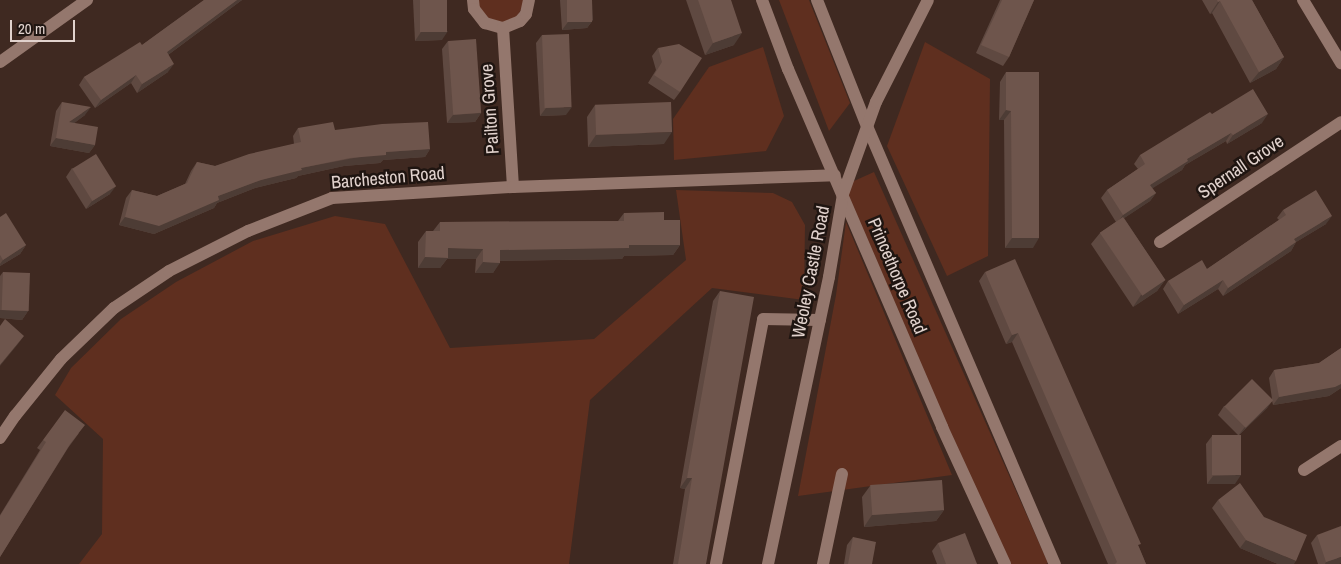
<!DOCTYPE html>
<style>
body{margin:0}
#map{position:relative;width:1341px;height:564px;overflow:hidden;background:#3f2921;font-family:"Archivo Narrow",sans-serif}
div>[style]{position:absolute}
.green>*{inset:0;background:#5f2f1f;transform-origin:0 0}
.minor>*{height:12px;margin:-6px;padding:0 6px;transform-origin:6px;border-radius:6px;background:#94776d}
.wall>*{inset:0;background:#5f4941}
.shaded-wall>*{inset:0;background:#4d3c35}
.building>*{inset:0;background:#6e554c;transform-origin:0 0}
span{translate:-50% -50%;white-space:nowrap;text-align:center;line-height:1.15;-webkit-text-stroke:5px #1f1511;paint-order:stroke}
.street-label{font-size:18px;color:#e1d2cd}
.scale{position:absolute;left:10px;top:20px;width:65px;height:22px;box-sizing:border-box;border:2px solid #e1d2cd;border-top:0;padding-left:6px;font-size:15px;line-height:18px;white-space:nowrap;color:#e1d2cd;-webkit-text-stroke:4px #1f1511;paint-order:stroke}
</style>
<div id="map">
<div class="green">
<i style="clip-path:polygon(477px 0,523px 0,524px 4px,515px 21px,502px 26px,483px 18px)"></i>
<i style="clip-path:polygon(779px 0,809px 0,850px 103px,829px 131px)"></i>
<i style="clip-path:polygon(925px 42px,990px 79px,988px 256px,947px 276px,887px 146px)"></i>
<i style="clip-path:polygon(763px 47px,784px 116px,766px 151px,674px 160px,673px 119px,709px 67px)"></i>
<i style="left:874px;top:172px;width:428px;height:36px;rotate:66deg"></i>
<i style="clip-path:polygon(676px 190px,773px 193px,792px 202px,805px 225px,804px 300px,712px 288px,590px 400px,569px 564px,79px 564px,102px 534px,103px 439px,55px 395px,71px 368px,121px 319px,176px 282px,253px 241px,335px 216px,385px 224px,450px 348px,594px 339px,686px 260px)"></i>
<i style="clip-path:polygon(846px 222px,952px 475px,798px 496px,836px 295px)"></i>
</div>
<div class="minor">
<i style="left:473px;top:0;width:9px;rotate:84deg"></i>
<i style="left:474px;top:9px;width:18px;rotate:52deg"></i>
<i style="left:485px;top:23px;width:19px;rotate:16deg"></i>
<i style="left:503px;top:28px;width:18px;rotate:-22deg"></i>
<i style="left:520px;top:21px;width:9px;rotate:-49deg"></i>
<i style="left:526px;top:14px;width:14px;rotate:-78deg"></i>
<i style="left:762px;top:0;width:74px;rotate:69.4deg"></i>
<i style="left:788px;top:69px;width:390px;rotate:66.7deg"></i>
<i style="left:942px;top:427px;width:151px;rotate:65.3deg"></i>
<i style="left:817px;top:0;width:136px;rotate:68.4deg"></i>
<i style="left:867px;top:126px;width:477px;rotate:66.8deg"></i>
<i style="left:1303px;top:0;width:74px;rotate:58.9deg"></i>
<i style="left:503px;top:28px;width:159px;rotate:86.4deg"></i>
<i style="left:0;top:62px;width:107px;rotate:-35.5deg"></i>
<i style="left:1160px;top:242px;width:217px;rotate:-33.5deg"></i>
<i style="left:0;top:438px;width:27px;rotate:-56deg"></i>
<i style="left:15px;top:416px;width:73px;rotate:-51.1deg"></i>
<i style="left:61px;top:359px;width:74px;rotate:-43.9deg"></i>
<i style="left:114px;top:308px;width:66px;rotate:-33.9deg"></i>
<i style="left:169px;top:271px;width:89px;rotate:-26.9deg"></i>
<i style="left:248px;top:231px;width:90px;rotate:-21.4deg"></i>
<i style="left:332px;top:198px;width:181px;rotate:-3.5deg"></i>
<i style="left:513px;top:187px;width:322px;rotate:-2.1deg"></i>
<i style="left:1304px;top:470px;width:44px;rotate:-33deg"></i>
<i style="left:716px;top:564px;width:249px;rotate:-79.1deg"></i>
<i style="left:763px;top:319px;width:57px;rotate:1deg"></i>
<i style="left:768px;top:564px;width:293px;rotate:-78deg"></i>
<i style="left:829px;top:277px;width:84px;rotate:-80.4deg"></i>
<i style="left:843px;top:194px;width:98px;rotate:-70.3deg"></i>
<i style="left:876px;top:102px;width:114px;rotate:-63deg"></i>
<i style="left:823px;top:564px;width:92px;rotate:-78.1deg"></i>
</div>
<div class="wall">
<i style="clip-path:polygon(204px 0,242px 0,168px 55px,168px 72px,137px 93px,131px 83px,95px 108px,79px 85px,84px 77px,142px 45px)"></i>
<i style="clip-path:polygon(413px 0,447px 0,442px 40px,415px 41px)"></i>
<i style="clip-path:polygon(560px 0,592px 0,593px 20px,587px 28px,562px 30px)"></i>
<i style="clip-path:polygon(686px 0,731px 0,734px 45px,705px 55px)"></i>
<i style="clip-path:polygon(1000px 0,1034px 0,1009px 57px,1003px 66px,976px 53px)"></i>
<i style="clip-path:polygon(1202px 0,1252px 0,1284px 57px,1276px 69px,1250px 83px,1212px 13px,1210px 14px)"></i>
<i style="clip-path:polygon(542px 35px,566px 115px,540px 116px,536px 43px)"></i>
<i style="clip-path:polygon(448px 41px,481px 113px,475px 122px,447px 123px,442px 49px)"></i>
<i style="clip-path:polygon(658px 48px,680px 92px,674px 100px,648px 83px,656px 70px,652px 56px)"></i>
<i style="clip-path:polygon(1006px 72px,1033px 248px,1005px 248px,1004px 120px,999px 120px,1000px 82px)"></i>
<i style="clip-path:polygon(62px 102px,85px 115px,74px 123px,95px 145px,89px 153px,50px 146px,56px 111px)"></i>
<i style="clip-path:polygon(595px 105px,664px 144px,588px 147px,587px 117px)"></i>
<i style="clip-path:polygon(1262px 123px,1227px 144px,1226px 141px,1185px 165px,1182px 170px,1152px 188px,1156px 193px,1150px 201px,1124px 218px,1165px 280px,1157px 291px,1133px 307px,1091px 244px,1100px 233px,1116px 222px,1101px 198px,1107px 190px,1138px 169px,1134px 164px,1140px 155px)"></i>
<i style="clip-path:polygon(298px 128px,335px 130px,430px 149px,425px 157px,383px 160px,380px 163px,344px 166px,298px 176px,296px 178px,255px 188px,217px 203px,214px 208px,154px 234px,119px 225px,126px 198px,132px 190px,157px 196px,185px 184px,191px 171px,197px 162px,215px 166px,294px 144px,293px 136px)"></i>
<i style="clip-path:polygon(72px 168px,110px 194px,86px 209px,66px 177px)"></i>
<i style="clip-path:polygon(1283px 210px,1326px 224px,1296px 242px,1291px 251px,1223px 296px,1218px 289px,1178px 314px,1163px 289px,1168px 281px,1207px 269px,1279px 220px,1277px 218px)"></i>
<i style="clip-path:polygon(624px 213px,664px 220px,680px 245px,673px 255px,624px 256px,622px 259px,500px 261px,493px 273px,475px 273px,476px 259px,447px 259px,440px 268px,418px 268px,418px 242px,426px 231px,433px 231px,440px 222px,618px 221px)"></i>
<i style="clip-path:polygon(0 217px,26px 245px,20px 254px,0 266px)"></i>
<i style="clip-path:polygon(3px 272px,28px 311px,22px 320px,0 318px,0 276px)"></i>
<i style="clip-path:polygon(985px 272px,1139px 547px,1146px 564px,1108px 564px,1012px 342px,1006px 344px,979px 281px)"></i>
<i style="clip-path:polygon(720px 291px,706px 564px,673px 564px,685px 489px,680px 488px,713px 301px)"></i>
<i style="clip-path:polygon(1341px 348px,1341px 388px,1329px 396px,1273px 405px,1272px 401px,1267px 408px,1239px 435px,1235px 484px,1207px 484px,1206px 444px,1212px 436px,1238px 435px,1218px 415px,1224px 406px,1272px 399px,1269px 378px,1274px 370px,1319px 363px)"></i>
<i style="clip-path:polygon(79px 433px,68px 448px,0 557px,0 515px,40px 450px,37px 448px,43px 440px)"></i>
<i style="clip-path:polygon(870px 486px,944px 510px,936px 521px,864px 527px,862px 497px)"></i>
<i style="clip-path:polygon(1218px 500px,1294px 564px,1278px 564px,1240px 548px,1212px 508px)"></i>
<i style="clip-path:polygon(1317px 535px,1341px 563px,1338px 564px,1318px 564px,1311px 543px)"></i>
<i style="clip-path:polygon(853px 537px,872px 564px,844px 564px,847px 545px)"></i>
<i style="clip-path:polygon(938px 543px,977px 564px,937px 564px,932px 551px)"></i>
</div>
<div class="shaded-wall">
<i style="clip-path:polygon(237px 0,242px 0,161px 60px,167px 52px)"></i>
<i style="clip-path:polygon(1220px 1px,1212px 13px,1210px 14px,1218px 2px)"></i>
<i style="clip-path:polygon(593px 20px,587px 28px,562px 30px,568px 22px)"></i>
<i style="clip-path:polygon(448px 31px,442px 40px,415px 41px,421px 32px)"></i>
<i style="clip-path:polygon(742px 33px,734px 45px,705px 55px,713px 43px)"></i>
<i style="clip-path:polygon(1284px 57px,1276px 69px,1250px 83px,1259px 72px)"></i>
<i style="clip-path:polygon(174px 64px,168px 72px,137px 93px,142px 84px)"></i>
<i style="clip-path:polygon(136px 75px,131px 83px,95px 108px,101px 100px)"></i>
<i style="clip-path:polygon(91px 107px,85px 115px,64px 131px,69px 122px)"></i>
<i style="clip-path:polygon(572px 107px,566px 115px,540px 116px,546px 108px)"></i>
<i style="clip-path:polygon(1006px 110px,1011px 111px,1004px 120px,999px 120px)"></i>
<i style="clip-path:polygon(481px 113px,475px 122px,447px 123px,453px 115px)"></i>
<i style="clip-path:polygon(1268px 114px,1262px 123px,1227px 144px,1233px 135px)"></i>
<i style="clip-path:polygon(672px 132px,664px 144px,588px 147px,596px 135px)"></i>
<i style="clip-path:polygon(1231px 133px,1226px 141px,1185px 165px,1182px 170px,1145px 193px,1150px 185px,1187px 159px)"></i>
<i style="clip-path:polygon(56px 138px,95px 145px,89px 153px,50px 146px)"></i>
<i style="clip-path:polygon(430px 149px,425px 157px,383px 160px,380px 163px,344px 166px,298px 176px,296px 178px,255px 188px,217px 203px,214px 208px,154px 234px,119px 225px,125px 217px,218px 196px,261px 180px,301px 168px,386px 152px)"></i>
<i style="clip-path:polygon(116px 186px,110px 194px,86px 209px,92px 201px)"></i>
<i style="clip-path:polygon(1156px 193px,1150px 201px,1117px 223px,1123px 215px)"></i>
<i style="clip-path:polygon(1332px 216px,1326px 224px,1288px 247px,1294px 239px)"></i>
<i style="clip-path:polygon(1012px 238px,1039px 238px,1033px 248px,1005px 248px)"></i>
<i style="clip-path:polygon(1296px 242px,1291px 251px,1223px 296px,1228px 288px)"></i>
<i style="clip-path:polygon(26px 245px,20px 254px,0 266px,0 264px,3px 260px)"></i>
<i style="clip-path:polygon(629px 245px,680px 245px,673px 255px,624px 256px,622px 259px,493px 261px,500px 250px)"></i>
<i style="clip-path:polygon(448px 248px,483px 249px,476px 259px,447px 259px,440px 268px,418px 268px,425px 257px)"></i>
<i style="clip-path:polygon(483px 262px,500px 263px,493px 273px,475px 273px)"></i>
<i style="clip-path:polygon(1165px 280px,1157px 291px,1133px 307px,1141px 295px)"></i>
<i style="clip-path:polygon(1223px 280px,1218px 289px,1178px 314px,1184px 305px)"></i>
<i style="clip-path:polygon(0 310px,28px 311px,22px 320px,0 318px)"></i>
<i style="clip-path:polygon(1018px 333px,1012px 342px,1006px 344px,1012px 335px)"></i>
<i style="clip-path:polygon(24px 336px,18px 344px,0 366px,0 365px)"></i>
<i style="clip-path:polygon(1341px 384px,1341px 388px,1329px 396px,1273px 405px,1279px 397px)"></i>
<i style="clip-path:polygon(1273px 400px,1267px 408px,1238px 436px,1244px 428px)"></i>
<i style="clip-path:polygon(1241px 475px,1235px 484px,1207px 484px,1213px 476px)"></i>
<i style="clip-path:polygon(687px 478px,692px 478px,685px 489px,680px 488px)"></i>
<i style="clip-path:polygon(944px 510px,936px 521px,864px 527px,872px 515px)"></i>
<i style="clip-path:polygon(1246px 540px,1296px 561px,1294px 564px,1278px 564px,1240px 548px)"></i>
<i style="clip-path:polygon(1341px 557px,1341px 563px,1338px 564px,1325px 564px,1326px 562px)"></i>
</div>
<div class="building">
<i style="clip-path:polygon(204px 0,237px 0,167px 52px,174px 64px,142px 84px,136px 75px,101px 100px,84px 77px,140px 42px,142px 45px)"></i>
<i style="left:420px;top:0;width:27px;height:32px"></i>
<i style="left:567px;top:0;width:25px;height:22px"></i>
<i style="clip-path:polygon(698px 0,731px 0,742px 33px,713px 43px)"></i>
<i style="clip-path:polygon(1002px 0,1034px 0,1009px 57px,981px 45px)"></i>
<i style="clip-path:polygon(1217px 0,1252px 0,1284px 57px,1259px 72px,1220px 1px,1218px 2px)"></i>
<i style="left:569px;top:34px;width:73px;height:27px;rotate:88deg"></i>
<i style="left:476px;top:39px;width:74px;height:28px;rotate:86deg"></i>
<i style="clip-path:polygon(679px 44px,702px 58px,680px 92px,654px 75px,662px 62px,658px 48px)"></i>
<i style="clip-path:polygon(1006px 72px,1039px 72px,1039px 238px,1012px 238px,1011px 111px,1006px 110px)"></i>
<i style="clip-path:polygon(1253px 89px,1268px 114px,1233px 135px,1231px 133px,1187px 159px,1188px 161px,1150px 185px,1156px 193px,1123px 215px,1107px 190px,1145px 164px,1140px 155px,1210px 112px,1212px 114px)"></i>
<i style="clip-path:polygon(62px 102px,91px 107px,69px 122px,98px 127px,95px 145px,56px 138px)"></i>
<i style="left:671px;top:102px;width:30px;height:76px;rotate:88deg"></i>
<i style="clip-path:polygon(333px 122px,335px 130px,382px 124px,428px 122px,430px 149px,386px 152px,386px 155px,350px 158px,301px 168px,302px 170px,261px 180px,218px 196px,219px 200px,159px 226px,125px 217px,132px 190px,157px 196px,187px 183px,197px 162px,215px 166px,249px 154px,301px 142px,298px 128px)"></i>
<i style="left:96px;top:154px;width:38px;height:28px;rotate:58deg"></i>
<i style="clip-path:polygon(1316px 190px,1332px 216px,1294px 239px,1296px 242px,1228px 288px,1223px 280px,1184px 305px,1168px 281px,1202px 260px,1207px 269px,1286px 215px,1283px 210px)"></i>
<i style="clip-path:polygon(664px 212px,664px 220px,680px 220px,680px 245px,629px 245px,629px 248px,500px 250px,500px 263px,483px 262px,483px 249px,448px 248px,448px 258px,425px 257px,426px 231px,440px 231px,440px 222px,624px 221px,624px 213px)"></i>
<i style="clip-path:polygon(6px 213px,26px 245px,3px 260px,0 255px,0 217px)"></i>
<i style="left:1123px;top:217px;width:76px;height:28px;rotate:56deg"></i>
<i style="clip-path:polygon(1015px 259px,1141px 544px,1138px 545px,1146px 564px,1115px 564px,1117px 562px,1018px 333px,1012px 335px,985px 272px)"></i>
<i style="left:3px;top:272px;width:27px;height:38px;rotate:2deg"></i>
<i style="clip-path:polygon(720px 291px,754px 297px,706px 564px,678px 564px,692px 478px,687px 478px)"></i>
<i style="clip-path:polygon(5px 319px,24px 336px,0 365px,0 326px)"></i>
<i style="clip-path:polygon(1341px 348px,1341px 384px,1335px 387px,1279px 397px,1274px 370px,1319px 363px)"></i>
<i style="left:1252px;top:379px;width:30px;height:39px;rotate:45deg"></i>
<i style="clip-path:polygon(65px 410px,85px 425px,70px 444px,0 557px,0 516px,46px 442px,43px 440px)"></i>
<i style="left:1241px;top:435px;width:40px;height:29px;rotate:90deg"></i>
<i style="left:942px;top:480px;width:30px;height:72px;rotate:86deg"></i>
<i style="clip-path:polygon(1240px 483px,1264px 517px,1307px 535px,1296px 561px,1246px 540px,1218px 500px)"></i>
<i style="clip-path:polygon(1341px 526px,1341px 557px,1326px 562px,1317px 535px)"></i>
<i style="clip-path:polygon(965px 533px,977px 564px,946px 564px,938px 543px)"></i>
<i style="clip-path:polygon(853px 537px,876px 542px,872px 564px,848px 564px)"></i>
</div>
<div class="street-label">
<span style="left:490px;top:109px;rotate:-94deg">Pailton Grove</span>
<span style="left:1241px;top:167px;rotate:-34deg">Spernall Grove</span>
<span style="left:388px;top:178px;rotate:-5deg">Barcheston Road</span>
<span style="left:811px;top:272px;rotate:-79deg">Weoley Castle Road</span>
<span style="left:897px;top:276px;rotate:67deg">Princethorpe Road</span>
</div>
<div class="scale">20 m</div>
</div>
